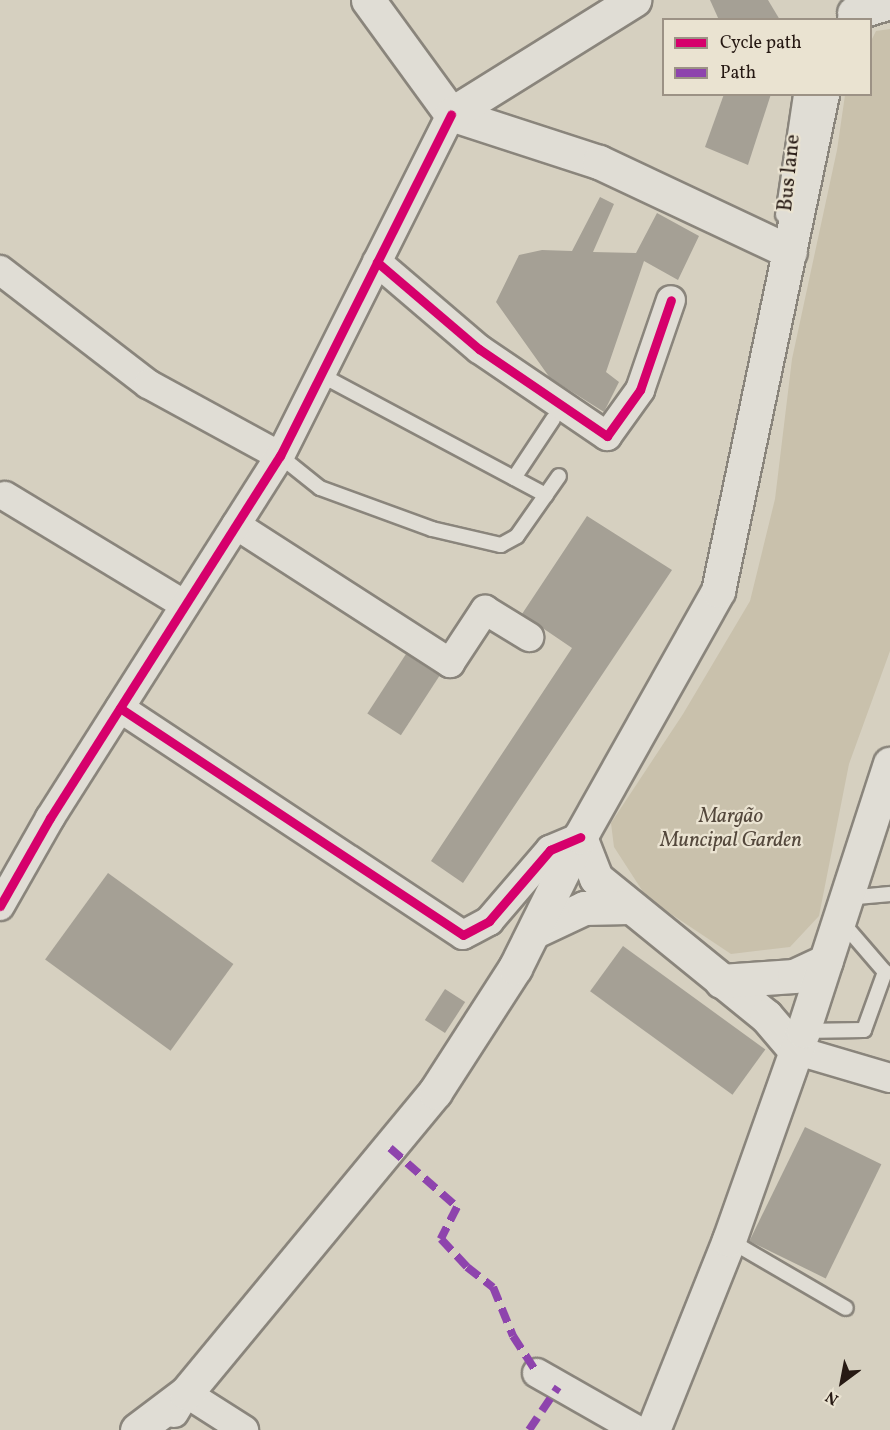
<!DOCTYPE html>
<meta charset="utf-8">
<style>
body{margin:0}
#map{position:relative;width:890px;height:1430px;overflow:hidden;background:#d6d0c0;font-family:Vollkorn,serif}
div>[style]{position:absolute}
.green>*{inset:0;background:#c9c1ac}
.building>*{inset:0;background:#a5a095;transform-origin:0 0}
.roads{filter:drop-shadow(2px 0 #8a857c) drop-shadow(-2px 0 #8a857c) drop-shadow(0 2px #8a857c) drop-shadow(0 -2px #8a857c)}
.service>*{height:14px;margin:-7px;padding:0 7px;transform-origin:7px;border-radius:7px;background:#e0ddd5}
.minor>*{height:28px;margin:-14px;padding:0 14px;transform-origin:14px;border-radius:14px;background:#e0ddd5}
.secondary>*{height:33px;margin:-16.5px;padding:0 16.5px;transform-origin:16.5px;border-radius:16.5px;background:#e0ddd5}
.quiet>*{height:8px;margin-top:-4px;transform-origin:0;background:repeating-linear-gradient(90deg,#8e44ad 0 15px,transparent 0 23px)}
.cycleway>*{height:9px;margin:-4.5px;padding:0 4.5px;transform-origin:4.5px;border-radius:4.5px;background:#d6006c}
span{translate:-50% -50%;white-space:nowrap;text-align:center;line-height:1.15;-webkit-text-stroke:4.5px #eae3d1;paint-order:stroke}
.street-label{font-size:21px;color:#261913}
.park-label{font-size:21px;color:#54483c;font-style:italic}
.legend{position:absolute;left:662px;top:18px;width:210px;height:78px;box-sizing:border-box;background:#eae3d1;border:2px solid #9c9285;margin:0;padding:8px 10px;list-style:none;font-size:18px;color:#261913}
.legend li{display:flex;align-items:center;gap:12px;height:30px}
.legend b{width:30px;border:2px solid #9c9285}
.north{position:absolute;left:812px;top:1352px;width:60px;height:60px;-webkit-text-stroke:4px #eae3d1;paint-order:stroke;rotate:212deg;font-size:16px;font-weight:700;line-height:24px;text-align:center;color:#261913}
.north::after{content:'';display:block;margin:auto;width:21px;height:27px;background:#261913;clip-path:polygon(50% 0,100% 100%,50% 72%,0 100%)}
</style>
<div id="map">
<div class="green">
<i style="clip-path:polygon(890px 29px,890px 651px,849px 764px,819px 916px,790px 947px,731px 954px,647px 898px,614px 847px,611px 823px,683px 714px,750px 601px,775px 499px,792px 359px,837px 150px,845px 95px,870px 94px,871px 41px,876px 31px)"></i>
</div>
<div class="building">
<i style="clip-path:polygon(710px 0,768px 0,780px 20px,719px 20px)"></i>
<i style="clip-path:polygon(724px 94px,771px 94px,748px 165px,705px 147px)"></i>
<i style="clip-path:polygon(600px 197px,614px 204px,593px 252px,636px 253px,657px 213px,699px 236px,678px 280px,644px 261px,606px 372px,619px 382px,604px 412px,550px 378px,496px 302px,519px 255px,542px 250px,572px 251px)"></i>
<i style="clip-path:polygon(587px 516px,672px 570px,463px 883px,431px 861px,572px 648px,522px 614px)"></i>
<i style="left:406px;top:654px;width:40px;height:71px;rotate:33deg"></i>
<i style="left:108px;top:873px;width:155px;height:107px;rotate:36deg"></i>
<i style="left:623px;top:946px;width:176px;height:56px;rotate:36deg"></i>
<i style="left:445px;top:989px;width:24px;height:37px;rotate:33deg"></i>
<i style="left:805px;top:1127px;width:85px;height:127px;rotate:26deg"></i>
</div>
<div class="roads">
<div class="service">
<i style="left:783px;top:215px;width:122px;rotate:-81.5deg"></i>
<i style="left:321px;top:375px;width:255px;rotate:28.1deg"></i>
<i style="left:280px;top:456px;width:51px;rotate:38.7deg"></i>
<i style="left:320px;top:488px;width:119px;rotate:20.1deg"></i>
<i style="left:432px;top:529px;width:71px;rotate:13.1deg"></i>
<i style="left:501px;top:545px;width:18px;rotate:-29deg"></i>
<i style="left:517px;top:536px;width:73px;rotate:-55deg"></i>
<i style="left:514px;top:478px;width:71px;rotate:-56.5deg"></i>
<i style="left:847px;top:898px;width:43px;rotate:-5.3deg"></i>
<i style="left:803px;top:1031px;width:61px;rotate:-0.9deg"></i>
<i style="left:864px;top:1030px;width:62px;rotate:-70.1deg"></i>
<i style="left:885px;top:972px;width:67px;rotate:-130.8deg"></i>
<i style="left:729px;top:1240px;width:135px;rotate:30.2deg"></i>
</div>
<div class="minor">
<i style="left:377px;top:262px;width:134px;rotate:40.5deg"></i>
<i style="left:479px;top:349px;width:155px;rotate:34.2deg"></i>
<i style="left:607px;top:436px;width:57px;rotate:-54.3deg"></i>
<i style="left:640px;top:390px;width:95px;rotate:-71deg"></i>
<i style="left:0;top:270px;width:187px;rotate:37.6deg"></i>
<i style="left:148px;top:384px;width:150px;rotate:28.6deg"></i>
<i style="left:5px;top:496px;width:210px;rotate:31.2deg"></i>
<i style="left:236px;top:525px;width:255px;rotate:32.8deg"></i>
<i style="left:450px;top:663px;width:64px;rotate:-56.6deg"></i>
<i style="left:485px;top:610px;width:52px;rotate:31.5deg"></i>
<i style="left:120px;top:708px;width:411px;rotate:33.5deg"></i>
<i style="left:463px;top:935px;width:30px;rotate:-28deg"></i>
<i style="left:489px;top:921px;width:94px;rotate:-49.3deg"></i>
<i style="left:550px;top:850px;width:33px;rotate:-23deg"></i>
<i style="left:0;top:906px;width:101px;rotate:-60.4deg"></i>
<i style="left:50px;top:818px;width:429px;rotate:-57.6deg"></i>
<i style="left:280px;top:456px;width:382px;rotate:-63.4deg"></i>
<i style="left:795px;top:1050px;width:99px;rotate:16.4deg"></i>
<i style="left:537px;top:1373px;width:115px;rotate:29.7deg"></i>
<i style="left:174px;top:1413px;width:23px;rotate:-59deg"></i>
<i style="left:186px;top:1393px;width:69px;rotate:32.5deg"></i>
</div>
<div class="secondary">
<i style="left:368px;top:0;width:141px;rotate:53.9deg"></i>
<i style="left:451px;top:114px;width:156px;rotate:18deg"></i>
<i style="left:599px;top:162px;width:211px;rotate:25.2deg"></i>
<i style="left:854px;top:13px;width:38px;rotate:-17deg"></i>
<i style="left:451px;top:114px;width:216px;rotate:-31.9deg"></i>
<i style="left:580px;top:837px;width:44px;rotate:68.7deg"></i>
<i style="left:596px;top:878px;width:219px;rotate:39.1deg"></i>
<i style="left:766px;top:1016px;width:45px;rotate:49.5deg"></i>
<i style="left:535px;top:931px;width:54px;rotate:-25.1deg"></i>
<i style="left:584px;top:908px;width:45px;rotate:-1.3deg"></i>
<i style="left:721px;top:981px;width:73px;rotate:-3.9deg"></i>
<i style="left:794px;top:976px;width:35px;rotate:-25deg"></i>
<i style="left:137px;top:1430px;width:61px;rotate:-37.1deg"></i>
<i style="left:186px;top:1393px;width:391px;rotate:-50.4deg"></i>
<i style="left:435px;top:1092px;width:148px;rotate:-57.2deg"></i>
<i style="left:515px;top:968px;width:146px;rotate:-63.6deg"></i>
<i style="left:580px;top:837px;width:282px;rotate:-60.7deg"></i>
<i style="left:718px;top:591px;width:508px;rotate:-78.18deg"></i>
<i style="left:653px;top:1430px;width:205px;rotate:-68.2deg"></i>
<i style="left:729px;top:1240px;width:222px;rotate:-70.5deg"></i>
<i style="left:803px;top:1031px;width:281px;rotate:-72deg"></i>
</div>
</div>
<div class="quiet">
<i style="left:390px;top:1148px;width:89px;rotate:41.4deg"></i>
<i style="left:457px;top:1207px;width:36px;rotate:117deg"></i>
<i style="left:441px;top:1239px;width:38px;rotate:47deg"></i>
<i style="left:467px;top:1267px;width:33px;rotate:38deg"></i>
<i style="left:493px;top:1287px;width:53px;rotate:67.8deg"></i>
<i style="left:513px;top:1336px;width:44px;rotate:57deg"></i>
<i style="left:529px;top:1430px;width:52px;rotate:-56deg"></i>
</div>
<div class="cycleway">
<i style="left:377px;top:262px;width:134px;rotate:40.5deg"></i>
<i style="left:479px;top:349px;width:155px;rotate:34.2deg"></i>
<i style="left:607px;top:436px;width:57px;rotate:-54.3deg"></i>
<i style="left:640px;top:390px;width:95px;rotate:-71deg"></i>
<i style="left:120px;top:708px;width:411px;rotate:33.5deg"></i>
<i style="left:463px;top:935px;width:30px;rotate:-28deg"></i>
<i style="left:489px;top:921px;width:94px;rotate:-49.3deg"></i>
<i style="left:550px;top:850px;width:33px;rotate:-23deg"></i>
<i style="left:0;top:906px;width:101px;rotate:-60.4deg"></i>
<i style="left:50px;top:818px;width:429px;rotate:-57.6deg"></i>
<i style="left:280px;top:456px;width:382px;rotate:-63.4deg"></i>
</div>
<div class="street-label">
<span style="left:790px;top:173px;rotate:-84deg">Bus lane</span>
</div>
<div class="park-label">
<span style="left:731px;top:829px">Margão<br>Muncipal Garden</span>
</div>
<ul class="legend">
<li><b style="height:8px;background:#d6006c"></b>Cycle path</li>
<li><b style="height:8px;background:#8e44ad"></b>Path</li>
</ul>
<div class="north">N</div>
</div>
